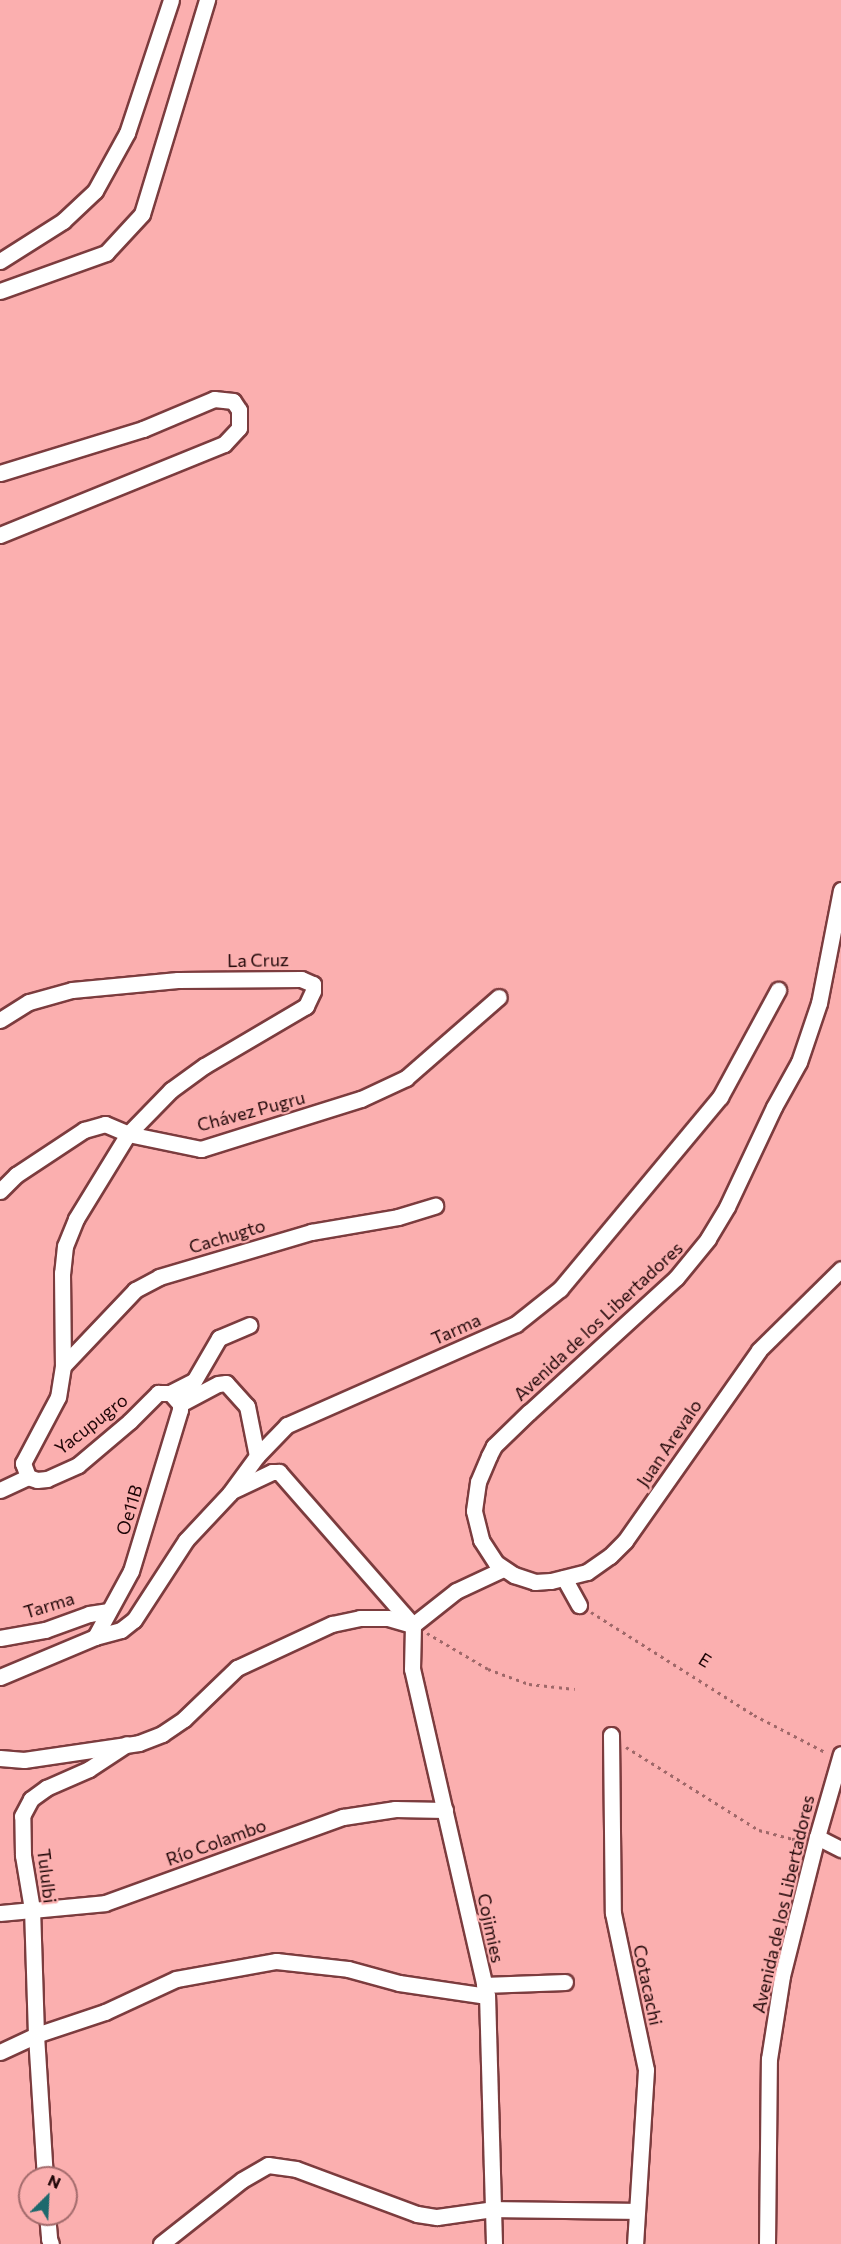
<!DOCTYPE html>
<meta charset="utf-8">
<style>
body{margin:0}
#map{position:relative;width:841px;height:2244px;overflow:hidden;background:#fbafaf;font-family:Commissioner,sans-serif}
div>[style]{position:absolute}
.path>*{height:3px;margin-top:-1.5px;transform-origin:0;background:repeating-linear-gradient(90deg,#9f6869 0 3px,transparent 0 7.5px)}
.roads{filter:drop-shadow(2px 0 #7c3c3e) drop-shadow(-2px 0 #7c3c3e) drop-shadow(0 2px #7c3c3e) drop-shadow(0 -2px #7c3c3e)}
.minor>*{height:15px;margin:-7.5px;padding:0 7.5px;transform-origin:7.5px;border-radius:7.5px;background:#fff}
span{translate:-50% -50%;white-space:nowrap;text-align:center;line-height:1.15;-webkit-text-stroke:4.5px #fbafaf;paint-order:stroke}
.street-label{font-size:18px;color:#1f0607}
.north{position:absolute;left:18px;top:2166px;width:60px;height:60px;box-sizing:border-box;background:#fbafaf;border:2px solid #a36b6c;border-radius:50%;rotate:24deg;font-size:16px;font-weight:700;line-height:24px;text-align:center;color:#1f0607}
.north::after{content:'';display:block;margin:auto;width:21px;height:27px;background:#1d696d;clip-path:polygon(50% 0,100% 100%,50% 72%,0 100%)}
</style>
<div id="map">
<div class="path">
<i style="left:591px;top:1612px;width:193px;rotate:32.3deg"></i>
<i style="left:754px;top:1715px;width:82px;rotate:27.5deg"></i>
<i style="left:427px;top:1633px;width:71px;rotate:30.5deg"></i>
<i style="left:488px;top:1669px;width:44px;rotate:20.1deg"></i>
<i style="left:529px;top:1684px;width:46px;rotate:6.2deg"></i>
<i style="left:626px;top:1747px;width:157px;rotate:32deg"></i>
<i style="left:759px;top:1830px;width:34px;rotate:15deg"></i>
<i style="left:792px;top:1839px;width:9px;rotate:-6deg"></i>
</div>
<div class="roads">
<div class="minor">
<i style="left:0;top:261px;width:75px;rotate:-32.4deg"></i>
<i style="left:63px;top:221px;width:44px;rotate:-43.2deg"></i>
<i style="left:95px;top:191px;width:66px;rotate:-61.1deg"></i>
<i style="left:127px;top:133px;width:140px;rotate:-71.7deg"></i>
<i style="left:0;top:291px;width:113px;rotate:-19.7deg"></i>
<i style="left:106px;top:253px;width:53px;rotate:-47.3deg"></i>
<i style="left:142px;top:214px;width:224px;rotate:-73.1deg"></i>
<i style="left:0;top:473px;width:150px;rotate:-17.1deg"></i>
<i style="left:143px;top:429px;width:77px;rotate:-22.9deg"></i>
<i style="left:214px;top:399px;width:19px;rotate:6deg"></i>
<i style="left:233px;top:401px;width:11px;rotate:56deg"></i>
<i style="left:239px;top:410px;width:18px;rotate:90deg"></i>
<i style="left:239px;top:428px;width:22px;rotate:133deg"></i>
<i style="left:224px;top:444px;width:242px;rotate:157.9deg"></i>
<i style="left:841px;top:890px;width:115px;rotate:101deg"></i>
<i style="left:819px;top:1003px;width:62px;rotate:108.7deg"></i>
<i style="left:799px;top:1062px;width:51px;rotate:119.1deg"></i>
<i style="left:774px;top:1107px;width:110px;rotate:115.2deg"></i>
<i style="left:727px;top:1207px;width:37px;rotate:121deg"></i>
<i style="left:708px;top:1239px;width:50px;rotate:129.4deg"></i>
<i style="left:676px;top:1278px;width:199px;rotate:137.6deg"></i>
<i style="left:529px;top:1412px;width:49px;rotate:135.8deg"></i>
<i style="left:494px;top:1446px;width:11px;rotate:117deg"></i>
<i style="left:489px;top:1456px;width:28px;rotate:113deg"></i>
<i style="left:478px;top:1482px;width:29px;rotate:98deg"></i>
<i style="left:474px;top:1511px;width:30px;rotate:76deg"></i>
<i style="left:481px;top:1540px;width:27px;rotate:57deg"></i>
<i style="left:496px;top:1563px;width:22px;rotate:34deg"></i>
<i style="left:514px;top:1575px;width:22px;rotate:18deg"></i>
<i style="left:535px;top:1582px;width:16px;rotate:-4deg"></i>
<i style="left:551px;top:1581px;width:37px;rotate:-14deg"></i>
<i style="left:587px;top:1572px;width:28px;rotate:-35deg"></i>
<i style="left:610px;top:1556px;width:21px;rotate:-45deg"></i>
<i style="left:625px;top:1541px;width:233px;rotate:-54.9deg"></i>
<i style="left:759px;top:1350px;width:115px;rotate:-44.6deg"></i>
<i style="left:0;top:1020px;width:34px;rotate:-32deg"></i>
<i style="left:29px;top:1002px;width:45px;rotate:-15.6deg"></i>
<i style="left:72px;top:990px;width:106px;rotate:-5.4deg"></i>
<i style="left:178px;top:980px;width:123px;rotate:-0.5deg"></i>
<i style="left:301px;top:979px;width:13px;rotate:23deg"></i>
<i style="left:313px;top:984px;width:7px;rotate:90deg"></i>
<i style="left:313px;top:991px;width:17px;rotate:115deg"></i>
<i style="left:306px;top:1006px;width:118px;rotate:149.5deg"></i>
<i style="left:204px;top:1066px;width:41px;rotate:144deg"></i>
<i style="left:171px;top:1090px;width:62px;rotate:134.3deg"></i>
<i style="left:128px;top:1134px;width:100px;rotate:121.5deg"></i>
<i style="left:76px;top:1219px;width:29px;rotate:112deg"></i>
<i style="left:65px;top:1246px;width:27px;rotate:96deg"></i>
<i style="left:62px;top:1273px;width:93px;rotate:89.4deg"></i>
<i style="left:63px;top:1366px;width:31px;rotate:99deg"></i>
<i style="left:58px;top:1397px;width:75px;rotate:117.9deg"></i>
<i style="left:23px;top:1463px;width:15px;rotate:70deg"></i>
<i style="left:0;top:1191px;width:23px;rotate:-45deg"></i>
<i style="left:16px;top:1175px;width:82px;rotate:-33.5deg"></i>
<i style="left:84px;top:1130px;width:22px;rotate:-16deg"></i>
<i style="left:105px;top:1124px;width:25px;rotate:23deg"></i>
<i style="left:128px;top:1134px;width:75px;rotate:11.6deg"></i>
<i style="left:201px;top:1149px;width:168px;rotate:-17.4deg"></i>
<i style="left:361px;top:1099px;width:50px;rotate:-25deg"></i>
<i style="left:406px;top:1078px;width:123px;rotate:-41.1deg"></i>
<i style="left:63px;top:1366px;width:105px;rotate:-46.5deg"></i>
<i style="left:135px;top:1290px;width:27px;rotate:-28deg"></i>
<i style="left:159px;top:1277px;width:159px;rotate:-16.5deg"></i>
<i style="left:311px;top:1232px;width:88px;rotate:-9.8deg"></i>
<i style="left:398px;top:1217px;width:39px;rotate:-17deg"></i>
<i style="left:180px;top:1404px;width:43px;rotate:-27.8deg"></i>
<i style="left:218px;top:1384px;width:8px;rotate:-7deg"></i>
<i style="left:226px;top:1383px;width:31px;rotate:48deg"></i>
<i style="left:247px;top:1406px;width:51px;rotate:78.7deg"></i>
<i style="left:28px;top:1477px;width:9px;rotate:18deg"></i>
<i style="left:37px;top:1480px;width:10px;rotate:-6deg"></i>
<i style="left:47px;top:1479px;width:34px;rotate:-24deg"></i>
<i style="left:78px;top:1465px;width:68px;rotate:-40.2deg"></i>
<i style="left:130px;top:1421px;width:40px;rotate:-45deg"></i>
<i style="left:158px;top:1393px;width:12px"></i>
<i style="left:170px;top:1393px;width:27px;rotate:-27deg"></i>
<i style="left:194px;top:1381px;width:50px;rotate:-59.8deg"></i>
<i style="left:219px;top:1338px;width:33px;rotate:-23deg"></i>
<i style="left:0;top:1490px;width:31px;rotate:-25deg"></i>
<i style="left:232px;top:1491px;width:44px;rotate:-25.4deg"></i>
<i style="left:272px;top:1472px;width:7px"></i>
<i style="left:279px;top:1472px;width:203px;rotate:48.8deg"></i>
<i style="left:564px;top:1578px;width:31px;rotate:61deg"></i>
<i style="left:95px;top:1637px;width:75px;rotate:-61.4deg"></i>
<i style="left:131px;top:1571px;width:168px;rotate:-73.1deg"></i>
<i style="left:180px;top:1410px;width:6px;rotate:-90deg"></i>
<i style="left:180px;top:1404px;width:15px;rotate:-132deg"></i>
<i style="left:0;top:1638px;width:46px;rotate:-10.1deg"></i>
<i style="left:45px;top:1630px;width:47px;rotate:-20deg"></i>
<i style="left:89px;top:1614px;width:20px;rotate:-9deg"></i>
<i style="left:0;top:1677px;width:103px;rotate:-22.8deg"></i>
<i style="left:95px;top:1637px;width:27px;rotate:-15deg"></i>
<i style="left:121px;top:1630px;width:16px;rotate:-38deg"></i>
<i style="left:134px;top:1620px;width:95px;rotate:-57deg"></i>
<i style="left:186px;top:1540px;width:64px;rotate:-46.9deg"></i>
<i style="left:230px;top:1493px;width:46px;rotate:-53.9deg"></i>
<i style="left:257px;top:1456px;width:43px;rotate:-45.9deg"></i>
<i style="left:287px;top:1425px;width:250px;rotate:-23.8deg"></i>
<i style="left:516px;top:1324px;width:56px;rotate:-38.5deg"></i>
<i style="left:560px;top:1289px;width:250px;rotate:-50.2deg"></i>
<i style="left:720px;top:1097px;width:122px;rotate:-61.5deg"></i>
<i style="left:611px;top:1735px;width:178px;rotate:89.4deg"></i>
<i style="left:613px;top:1913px;width:160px;rotate:78.1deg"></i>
<i style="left:646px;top:2070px;width:174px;rotate:93.6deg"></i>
<i style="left:0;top:1758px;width:24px;rotate:5deg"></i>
<i style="left:24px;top:1760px;width:116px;rotate:-8.4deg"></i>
<i style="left:139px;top:1743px;width:25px;rotate:-21deg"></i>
<i style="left:162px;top:1734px;width:27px;rotate:-34deg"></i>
<i style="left:184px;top:1719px;width:74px;rotate:-43.9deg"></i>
<i style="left:237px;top:1668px;width:105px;rotate:-24.9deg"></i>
<i style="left:332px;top:1624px;width:29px;rotate:-12deg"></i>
<i style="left:360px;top:1618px;width:28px"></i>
<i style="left:388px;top:1618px;width:26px;rotate:16deg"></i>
<i style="left:817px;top:1837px;width:27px;rotate:27deg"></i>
<i style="left:0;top:1913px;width:105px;rotate:-5.4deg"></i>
<i style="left:105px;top:1903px;width:253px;rotate:-19.9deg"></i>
<i style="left:343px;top:1817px;width:53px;rotate:-8.7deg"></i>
<i style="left:395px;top:1809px;width:50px;rotate:1.1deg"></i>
<i style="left:484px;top:1985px;width:81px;rotate:-2.1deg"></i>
<i style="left:0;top:2052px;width:40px;rotate:-25deg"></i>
<i style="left:36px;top:2035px;width:73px;rotate:-18.4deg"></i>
<i style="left:105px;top:2012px;width:78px;rotate:-24.9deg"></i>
<i style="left:176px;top:1979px;width:102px;rotate:-10.2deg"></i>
<i style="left:276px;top:1961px;width:72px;rotate:6.3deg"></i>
<i style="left:348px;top:1969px;width:53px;rotate:15.4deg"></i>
<i style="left:399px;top:1983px;width:89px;rotate:8.4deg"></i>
<i style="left:45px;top:2178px;width:143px;rotate:-93.6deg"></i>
<i style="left:36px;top:2035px;width:126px;rotate:-91.8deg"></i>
<i style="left:32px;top:1909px;width:55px;rotate:-99.5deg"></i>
<i style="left:23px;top:1855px;width:39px;rotate:-91deg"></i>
<i style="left:22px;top:1816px;width:19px;rotate:-62deg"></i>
<i style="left:31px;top:1799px;width:19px;rotate:-36deg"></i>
<i style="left:46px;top:1788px;width:47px;rotate:-23.8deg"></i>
<i style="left:89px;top:1769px;width:45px;rotate:-33.3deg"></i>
<i style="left:47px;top:2214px;width:25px;rotate:85deg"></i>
<i style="left:49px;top:2239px;width:5px;rotate:68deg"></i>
<i style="left:161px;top:2244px;width:103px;rotate:-38.3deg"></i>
<i style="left:242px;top:2180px;width:30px;rotate:-30deg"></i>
<i style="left:268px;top:2165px;width:28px;rotate:8deg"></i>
<i style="left:296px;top:2169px;width:129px;rotate:20.4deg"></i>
<i style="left:417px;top:2214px;width:20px;rotate:9deg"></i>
<i style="left:437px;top:2217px;width:58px;rotate:-8deg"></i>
<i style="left:494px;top:2209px;width:141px;rotate:0.8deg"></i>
<i style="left:494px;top:2244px;width:248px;rotate:-91.6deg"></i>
<i style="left:487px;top:1996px;width:335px;rotate:-102.9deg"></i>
<i style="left:412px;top:1669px;width:44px;rotate:-88.7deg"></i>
<i style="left:413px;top:1625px;width:55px;rotate:-38.3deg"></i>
<i style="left:456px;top:1591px;width:52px;rotate:-25.1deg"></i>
<i style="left:767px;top:2244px;width:185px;rotate:-89.4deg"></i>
<i style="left:769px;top:2059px;width:84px;rotate:-81.1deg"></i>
<i style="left:782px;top:1976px;width:143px;rotate:-75.9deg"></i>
<i style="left:817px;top:1837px;width:86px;rotate:-73.9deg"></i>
</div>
</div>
<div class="street-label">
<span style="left:258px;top:960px;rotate:-1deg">La Cruz</span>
<span style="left:251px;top:1111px;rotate:-15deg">Chávez Pugru</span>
<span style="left:227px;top:1236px;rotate:-17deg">Cachugto</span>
<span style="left:598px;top:1321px;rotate:-43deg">Avenida de los Libertadores</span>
<span style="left:456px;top:1329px;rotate:-24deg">Tarma</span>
<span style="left:91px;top:1424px;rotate:-38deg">Yacupugro</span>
<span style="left:669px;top:1443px;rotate:-56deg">Juan Arevalo</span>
<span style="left:129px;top:1510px;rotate:-73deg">Oe11B</span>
<span style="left:49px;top:1605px;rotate:-17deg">Tarma</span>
<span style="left:705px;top:1660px;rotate:32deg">E</span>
<span style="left:216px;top:1842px;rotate:-20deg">Río Colambo</span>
<span style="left:47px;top:1876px;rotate:83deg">Tululbi</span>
<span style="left:783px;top:1904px;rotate:-77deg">Avenida de los Libertadores</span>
<span style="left:491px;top:1928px;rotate:78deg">Cojimies</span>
<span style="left:648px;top:1985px;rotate:78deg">Cotacachi</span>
</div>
<div class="north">N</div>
</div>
